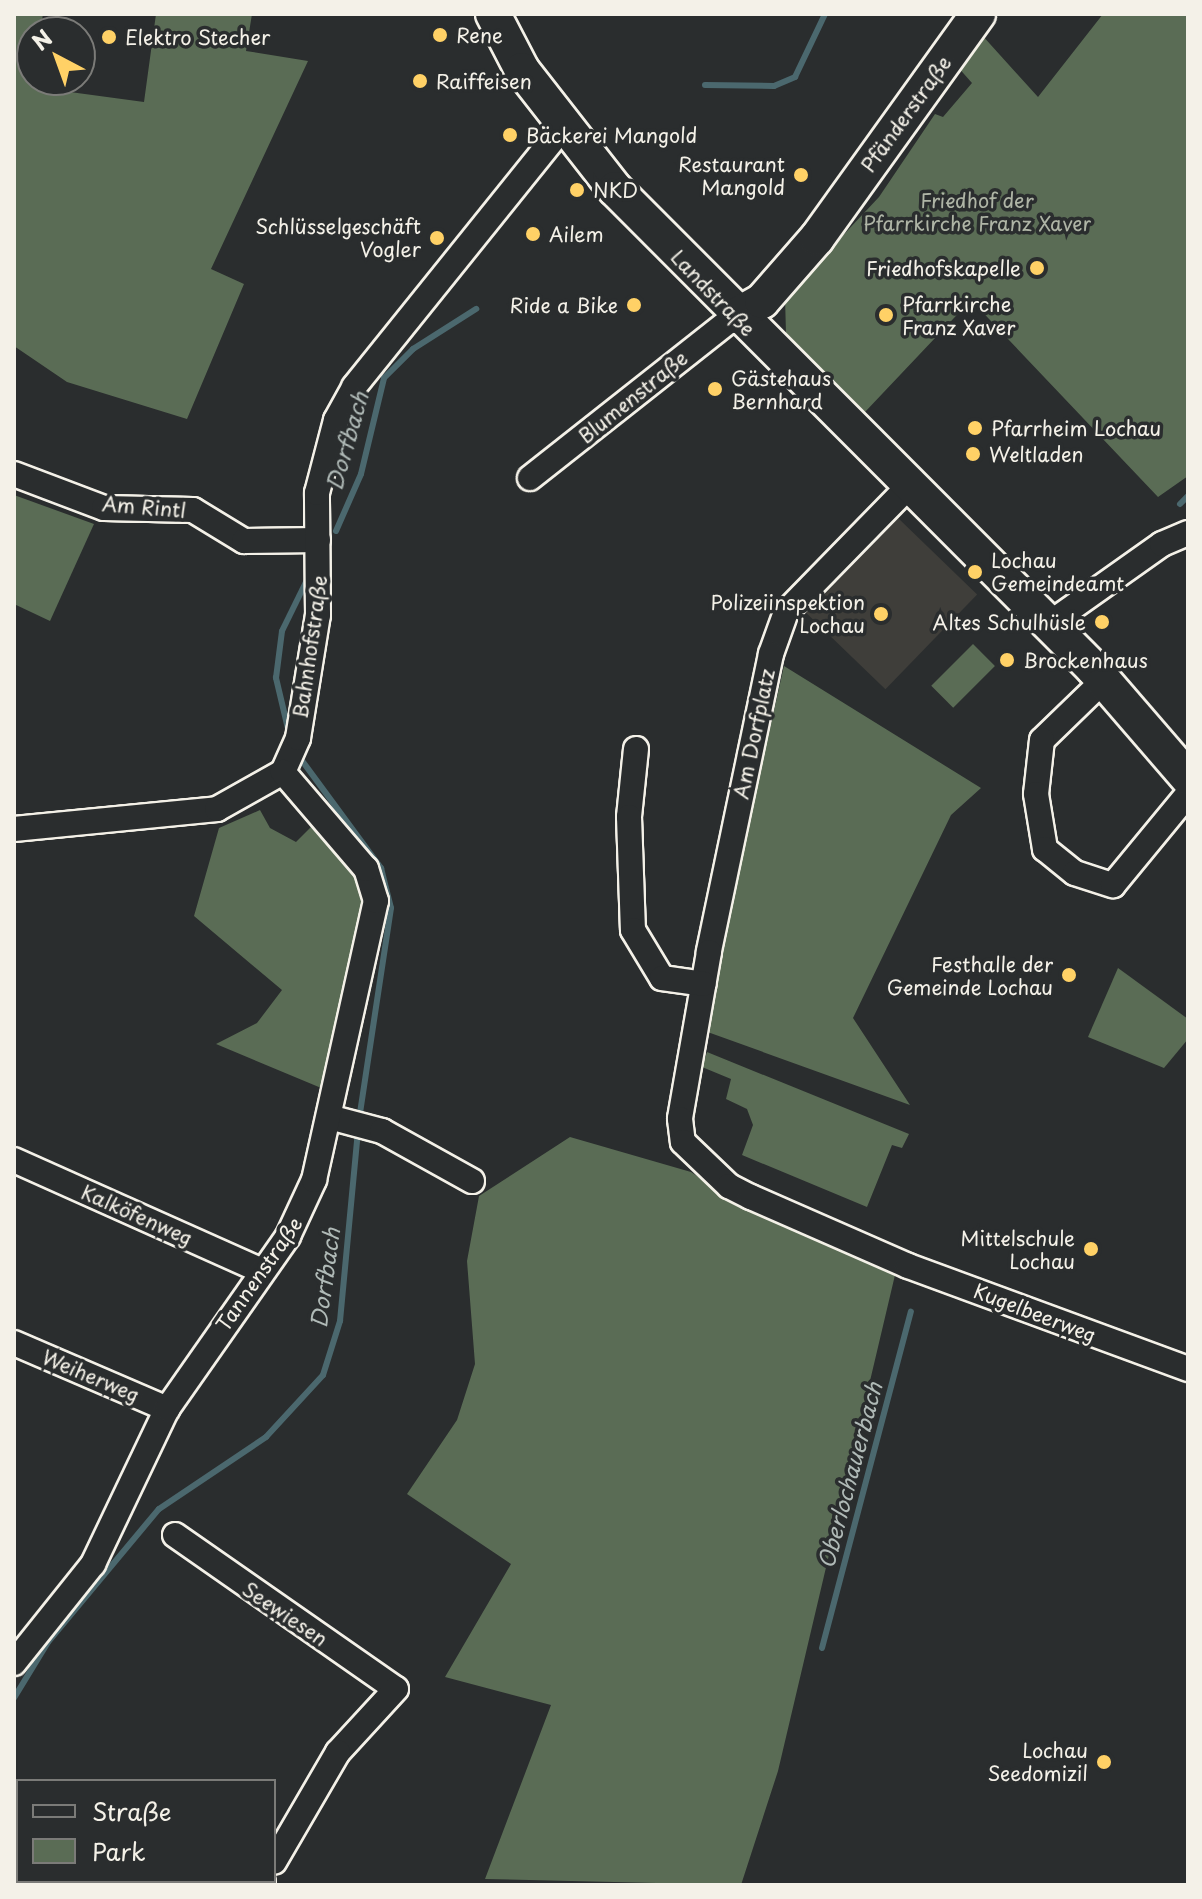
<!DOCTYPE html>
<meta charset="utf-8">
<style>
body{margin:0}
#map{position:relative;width:1202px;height:1899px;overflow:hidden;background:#2a2d2e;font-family:"Playpen Sans",sans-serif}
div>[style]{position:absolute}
.built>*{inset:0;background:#3f3e3a;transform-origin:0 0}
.green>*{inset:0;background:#5a6c55;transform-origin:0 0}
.stream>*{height:6px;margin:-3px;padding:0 3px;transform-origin:3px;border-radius:3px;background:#4b686e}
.roads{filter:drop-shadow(2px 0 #f4f1e8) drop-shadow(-2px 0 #f4f1e8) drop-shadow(0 2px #f4f1e8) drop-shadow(0 -2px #f4f1e8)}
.street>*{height:24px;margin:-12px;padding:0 12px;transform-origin:12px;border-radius:12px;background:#2a2d2e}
.secondary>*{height:34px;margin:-17px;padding:0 17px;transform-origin:17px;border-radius:17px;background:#2a2d2e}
.primary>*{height:38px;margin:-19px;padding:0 19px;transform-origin:19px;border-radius:19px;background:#2a2d2e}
.dots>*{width:22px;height:22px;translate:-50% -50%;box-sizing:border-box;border:4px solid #2a2d2e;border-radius:50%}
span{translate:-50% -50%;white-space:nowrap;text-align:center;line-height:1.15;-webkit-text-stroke:7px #2a2d2e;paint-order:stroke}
.poi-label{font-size:20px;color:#f4f1e8}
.left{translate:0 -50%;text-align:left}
.right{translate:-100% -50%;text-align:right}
.street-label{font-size:20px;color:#f4f1e8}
.park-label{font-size:20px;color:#afb5a6}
.water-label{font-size:22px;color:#b0bab7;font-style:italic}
.frame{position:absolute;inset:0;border:16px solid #f4f1e8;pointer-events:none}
.legend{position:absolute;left:16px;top:1779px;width:260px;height:104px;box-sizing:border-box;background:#2a2d2e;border:2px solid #7b7b78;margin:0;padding:10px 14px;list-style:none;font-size:24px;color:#f4f1e8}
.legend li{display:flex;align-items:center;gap:16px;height:40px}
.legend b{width:40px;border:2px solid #7b7b78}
.north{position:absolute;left:16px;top:16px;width:80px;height:80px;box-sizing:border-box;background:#2a2d2e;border:2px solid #7b7b78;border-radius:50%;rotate:319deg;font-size:22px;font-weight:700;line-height:32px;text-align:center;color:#f4f1e8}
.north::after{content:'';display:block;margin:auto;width:28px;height:36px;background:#ffd166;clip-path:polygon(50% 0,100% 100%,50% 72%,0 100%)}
</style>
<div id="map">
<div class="built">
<i style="left:898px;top:518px;width:110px;height:132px;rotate:44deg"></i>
</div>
<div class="green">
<i style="clip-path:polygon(14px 14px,43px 14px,40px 32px,32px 32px,33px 87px,144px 102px,156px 14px,252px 14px,246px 51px,308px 61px,211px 269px,244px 284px,187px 419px,67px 382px,14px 346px)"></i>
<i style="clip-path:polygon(1103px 14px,1188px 14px,1188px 476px,1158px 497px,971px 300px,865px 412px,786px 334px,785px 297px,879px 197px,935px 114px,943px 117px,972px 83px,956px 65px,981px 34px,1038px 97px)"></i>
<i style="clip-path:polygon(14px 495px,94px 524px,50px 621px,14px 604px)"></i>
<i style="left:973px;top:644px;width:31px;height:59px;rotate:45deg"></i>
<i style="clip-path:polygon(784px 666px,981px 788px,951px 815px,853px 1018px,910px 1105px,702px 1030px)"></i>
<i style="clip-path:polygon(260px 810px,270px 828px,296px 842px,316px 822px,351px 856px,367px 891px,326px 1090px,216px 1044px,257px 1023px,282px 990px,194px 916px,219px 828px)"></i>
<i style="clip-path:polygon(1118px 968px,1188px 1019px,1188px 1039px,1164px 1068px,1088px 1037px)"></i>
<i style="clip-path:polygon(707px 1052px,909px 1134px,902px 1148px,892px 1145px,867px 1207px,742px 1155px,753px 1125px,747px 1109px,726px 1099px,731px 1079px,702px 1067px)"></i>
<i style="clip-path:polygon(570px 1137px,691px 1172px,741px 1205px,895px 1275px,778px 1771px,741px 1885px,485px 1879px,551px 1705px,445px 1677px,511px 1564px,407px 1494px,457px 1420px,475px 1364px,467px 1261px,479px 1196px)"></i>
</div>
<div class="stream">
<i style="left:705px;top:85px;width:69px;rotate:0.8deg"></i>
<i style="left:774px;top:86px;width:23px;rotate:-23deg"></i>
<i style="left:795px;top:77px;width:70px;rotate:-64.5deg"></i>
<i style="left:1180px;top:504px;width:11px;rotate:-45deg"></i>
<i style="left:336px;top:531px;width:62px;rotate:-66.3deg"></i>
<i style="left:361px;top:474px;width:99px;rotate:-76.5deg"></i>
<i style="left:384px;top:378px;width:41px;rotate:-45deg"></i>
<i style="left:413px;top:349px;width:75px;rotate:-32.4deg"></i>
<i style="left:289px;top:733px;width:57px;rotate:-103.3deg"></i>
<i style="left:276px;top:678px;width:47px;rotate:-82.7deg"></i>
<i style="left:282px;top:631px;width:61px;rotate:-63.9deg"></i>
<i style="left:303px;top:762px;width:132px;rotate:53.7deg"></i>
<i style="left:381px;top:868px;width:41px;rotate:76deg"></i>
<i style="left:391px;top:908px;width:214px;rotate:98.6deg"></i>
<i style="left:822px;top:1648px;width:348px;rotate:-75.2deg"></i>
<i style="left:14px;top:1698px;width:66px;rotate:-58.7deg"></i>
<i style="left:48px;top:1642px;width:173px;rotate:-50.2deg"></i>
<i style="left:159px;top:1509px;width:129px;rotate:-33.9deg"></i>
<i style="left:266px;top:1437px;width:84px;rotate:-47.4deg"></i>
<i style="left:323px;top:1375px;width:57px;rotate:-72.5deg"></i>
<i style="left:340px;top:1321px;width:191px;rotate:-84.6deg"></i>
</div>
<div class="roads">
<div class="street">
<i style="left:14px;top:474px;width:96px;rotate:20.7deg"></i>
<i style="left:104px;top:508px;width:89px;rotate:1.3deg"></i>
<i style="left:193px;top:510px;width:60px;rotate:31.3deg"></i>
<i style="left:244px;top:541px;width:74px;rotate:-0.8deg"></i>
<i style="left:530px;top:478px;width:261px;rotate:-38.3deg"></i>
<i style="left:909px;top:486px;width:176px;rotate:134.3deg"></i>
<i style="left:786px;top:612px;width:45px;rotate:109.7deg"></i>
<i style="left:771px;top:654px;width:304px;rotate:101.8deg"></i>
<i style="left:709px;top:952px;width:169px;rotate:99.9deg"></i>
<i style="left:680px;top:1119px;width:23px;rotate:83deg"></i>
<i style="left:683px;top:1142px;width:64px;rotate:43.7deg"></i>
<i style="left:729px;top:1186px;width:25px;rotate:27deg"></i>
<i style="left:751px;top:1197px;width:171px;rotate:23.7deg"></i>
<i style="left:908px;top:1266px;width:298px;rotate:20.2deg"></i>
<i style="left:1049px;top:624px;width:138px;rotate:-35.3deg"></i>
<i style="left:1162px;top:544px;width:28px;rotate:-23deg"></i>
<i style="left:1104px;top:680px;width:86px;rotate:135.9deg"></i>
<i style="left:1042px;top:740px;width:54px;rotate:96.3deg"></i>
<i style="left:1036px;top:794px;width:56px;rotate:80.7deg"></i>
<i style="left:1045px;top:849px;width:38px;rotate:39deg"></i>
<i style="left:1075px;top:873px;width:40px;rotate:18deg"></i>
<i style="left:1113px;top:885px;width:118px;rotate:-50.5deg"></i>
<i style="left:636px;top:749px;width:68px;rotate:95.9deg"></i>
<i style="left:629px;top:817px;width:113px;rotate:88deg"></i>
<i style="left:633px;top:930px;width:56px;rotate:58.9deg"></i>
<i style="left:662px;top:978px;width:42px;rotate:8.1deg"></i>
<i style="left:14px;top:829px;width:204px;rotate:-5.6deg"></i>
<i style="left:217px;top:809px;width:76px;rotate:-29.3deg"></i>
<i style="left:283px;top:772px;width:37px;rotate:-66deg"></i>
<i style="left:298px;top:738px;width:125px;rotate:-80.8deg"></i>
<i style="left:318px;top:615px;width:122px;rotate:-90.5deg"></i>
<i style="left:317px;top:493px;width:75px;rotate:-75.4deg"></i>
<i style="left:336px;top:420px;width:38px;rotate:-61deg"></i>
<i style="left:354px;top:387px;width:334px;rotate:-51.2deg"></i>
<i style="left:333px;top:1118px;width:51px;rotate:14.9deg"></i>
<i style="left:382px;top:1131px;width:103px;rotate:29.1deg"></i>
<i style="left:14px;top:1160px;width:269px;rotate:24.1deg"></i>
<i style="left:14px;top:1343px;width:167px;rotate:23.3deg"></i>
<i style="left:175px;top:1535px;width:269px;rotate:34.9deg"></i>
<i style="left:396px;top:1689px;width:86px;rotate:132.6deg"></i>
<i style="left:338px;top:1752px;width:127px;rotate:120.2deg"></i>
<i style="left:14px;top:1663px;width:127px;rotate:-51.4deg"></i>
<i style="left:93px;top:1564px;width:172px;rotate:-64.5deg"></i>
<i style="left:167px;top:1409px;width:211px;rotate:-55deg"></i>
<i style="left:288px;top:1236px;width:62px;rotate:-65.1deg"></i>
<i style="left:314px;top:1180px;width:286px;rotate:-77.5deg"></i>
<i style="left:376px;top:901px;width:34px;rotate:-107deg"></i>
<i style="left:366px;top:869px;width:128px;rotate:-130.6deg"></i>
<i style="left:261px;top:1885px;width:4px;rotate:-63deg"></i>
</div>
<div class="secondary">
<i style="left:493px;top:14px;width:63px;rotate:62.6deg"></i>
<i style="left:522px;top:70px;width:151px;rotate:52deg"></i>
<i style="left:615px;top:189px;width:677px;rotate:45.06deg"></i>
<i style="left:1093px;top:668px;width:145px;rotate:49.2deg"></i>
<i style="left:735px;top:316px;width:31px;rotate:-29deg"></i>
<i style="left:762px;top:301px;width:84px;rotate:-48.9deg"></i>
<i style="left:817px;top:238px;width:276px;rotate:-54.3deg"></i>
</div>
<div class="primary">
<i style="left:14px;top:1882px;width:13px;rotate:13deg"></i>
</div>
</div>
<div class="dots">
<i style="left:440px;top:35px;background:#ffd166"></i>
<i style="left:109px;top:37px;background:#ffd166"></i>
<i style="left:420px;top:81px;background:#ffd166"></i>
<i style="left:510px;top:135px;background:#ffd166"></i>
<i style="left:801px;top:175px;background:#ffd166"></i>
<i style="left:577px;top:190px;background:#ffd166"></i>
<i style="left:533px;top:234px;background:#ffd166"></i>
<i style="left:437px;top:238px;background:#ffd166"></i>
<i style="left:1037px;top:268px;background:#ffd166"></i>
<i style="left:634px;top:305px;background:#ffd166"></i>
<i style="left:886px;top:315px;background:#ffd166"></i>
<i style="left:715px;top:389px;background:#ffd166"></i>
<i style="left:975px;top:428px;background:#ffd166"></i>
<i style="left:973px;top:454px;background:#ffd166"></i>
<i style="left:975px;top:572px;background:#ffd166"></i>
<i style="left:881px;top:614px;background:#ffd166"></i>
<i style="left:1102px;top:622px;background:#ffd166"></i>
<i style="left:1007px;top:660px;background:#ffd166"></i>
<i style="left:1069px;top:975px;background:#ffd166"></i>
<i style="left:1091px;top:1249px;background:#ffd166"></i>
<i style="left:1104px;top:1762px;background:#ffd166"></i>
</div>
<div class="poi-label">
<span class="left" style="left:456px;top:35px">Rene</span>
<span class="left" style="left:125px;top:37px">Elektro Stecher</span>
<span class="left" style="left:436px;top:81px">Raiffeisen</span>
<span class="left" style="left:526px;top:135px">Bäckerei Mangold</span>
<span class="right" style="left:785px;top:176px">Restaurant<br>Mangold</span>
<span class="left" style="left:593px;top:190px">NKD</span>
<span class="right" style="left:421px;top:238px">Schlüsselgeschäft<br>Vogler</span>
<span class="left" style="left:549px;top:234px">Ailem</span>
<span class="right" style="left:1021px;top:268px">Friedhofskapelle</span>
<span class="left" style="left:902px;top:316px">Pfarrkirche<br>Franz Xaver</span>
<span class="right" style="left:618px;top:305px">Ride a Bike</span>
<span class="left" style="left:731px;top:390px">Gästehaus<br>Bernhard</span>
<span class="left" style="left:991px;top:428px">Pfarrheim Lochau</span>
<span class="left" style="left:989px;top:454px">Weltladen</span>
<span class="left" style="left:991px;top:572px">Lochau<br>Gemeindeamt</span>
<span class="right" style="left:865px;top:614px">Polizeiinspektion<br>Lochau</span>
<span class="right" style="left:1086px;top:622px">Altes Schulhüsle</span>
<span class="left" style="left:1023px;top:660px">Brockenhaus</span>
<span class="right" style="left:1053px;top:976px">Festhalle der<br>Gemeinde Lochau</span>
<span class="right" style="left:1075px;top:1250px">Mittelschule<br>Lochau</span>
<span class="right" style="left:1088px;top:1762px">Lochau<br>Seedomizil</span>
</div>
<div class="street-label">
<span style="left:906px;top:114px;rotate:-54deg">Pfänderstraße</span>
<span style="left:713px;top:293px;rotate:46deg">Landstraße</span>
<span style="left:633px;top:397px;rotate:-39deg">Blumenstraße</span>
<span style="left:144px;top:507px;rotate:5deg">Am Rintl</span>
<span style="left:310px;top:647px;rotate:-82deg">Bahnhofstraße</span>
<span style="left:754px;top:734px;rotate:-78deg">Am Dorfplatz</span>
<span style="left:137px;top:1215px;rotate:24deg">Kalköfenweg</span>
<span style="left:259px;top:1274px;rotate:-55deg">Tannenstraße</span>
<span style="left:1035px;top:1313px;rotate:21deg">Kugelbeerweg</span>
<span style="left:91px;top:1376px;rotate:23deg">Weiherweg</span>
<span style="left:285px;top:1614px;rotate:34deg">Seewiesen</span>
</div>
<div class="park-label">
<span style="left:977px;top:212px">Friedhof der<br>Pfarrkirche Franz Xaver</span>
</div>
<div class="water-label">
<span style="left:346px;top:441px;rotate:-74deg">Dorfbach</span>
<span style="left:324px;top:1278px;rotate:-82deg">Dorfbach</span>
<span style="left:849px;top:1475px;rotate:-75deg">Oberlochauerbach</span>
</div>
<div class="frame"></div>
<ul class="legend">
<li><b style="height:10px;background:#2a2d2e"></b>Straße</li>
<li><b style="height:22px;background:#5a6c55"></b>Park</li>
</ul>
<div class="north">N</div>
</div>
